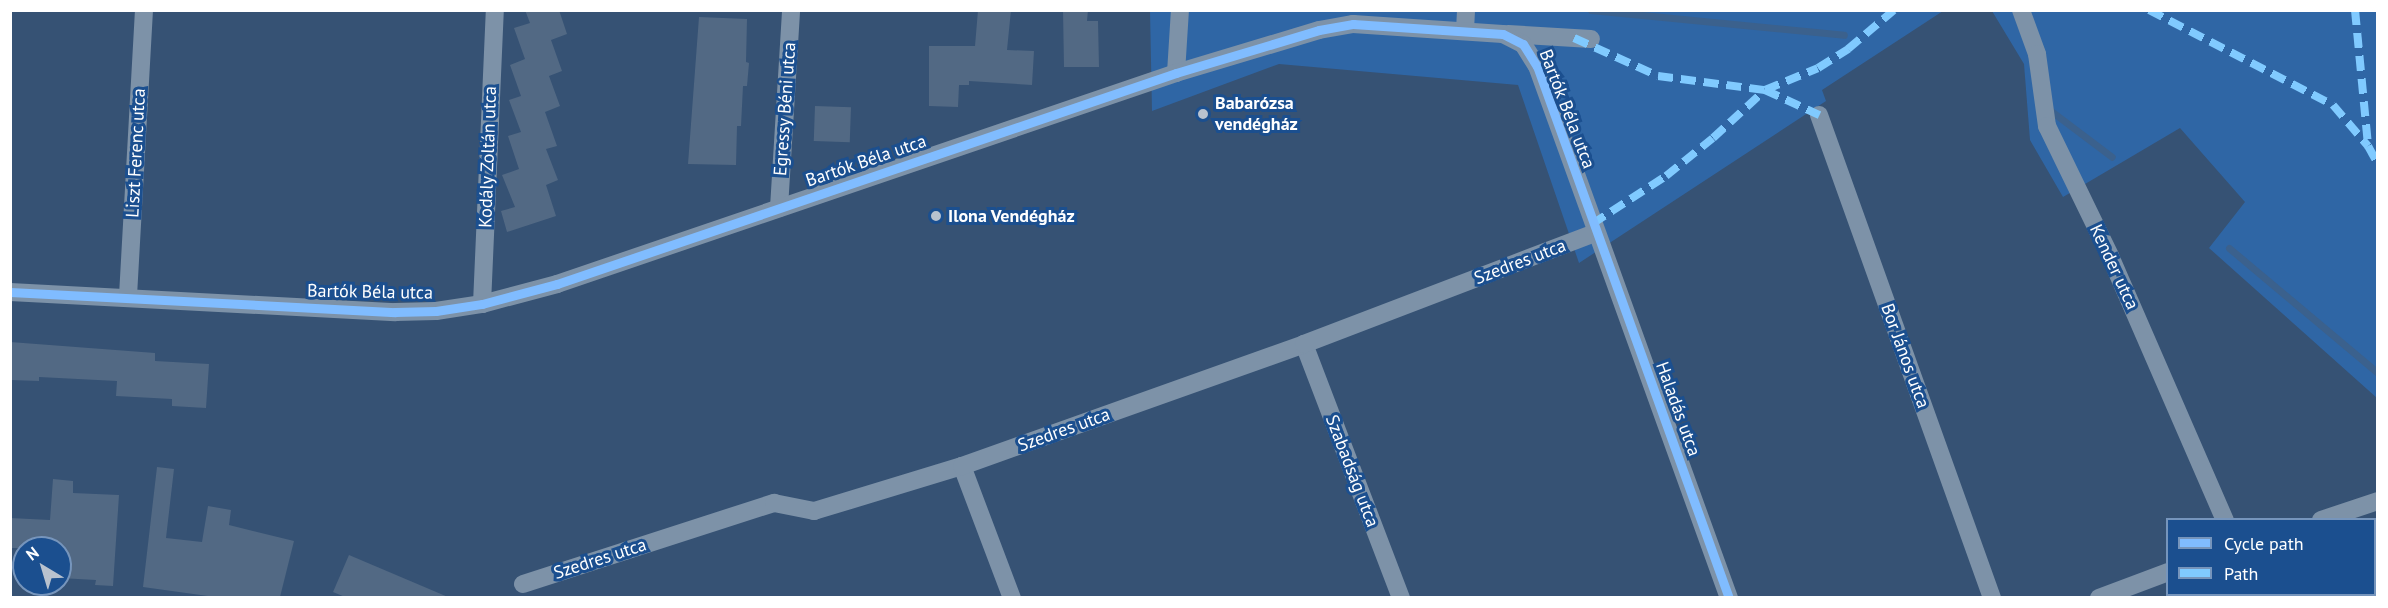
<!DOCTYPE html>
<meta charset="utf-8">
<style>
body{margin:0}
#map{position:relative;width:2388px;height:608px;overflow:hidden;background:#365274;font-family:"PT Sans",sans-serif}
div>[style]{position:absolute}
.green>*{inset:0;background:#2f66a5}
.stream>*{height:7px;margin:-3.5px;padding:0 3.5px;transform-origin:3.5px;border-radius:3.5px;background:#3b618d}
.building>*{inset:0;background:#526984;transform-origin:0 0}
.minor>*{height:18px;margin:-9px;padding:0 9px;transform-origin:9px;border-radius:9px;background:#7d92a8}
.quiet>*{height:8px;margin-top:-4px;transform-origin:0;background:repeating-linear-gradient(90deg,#80caff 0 15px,transparent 0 23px)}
.cycleway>*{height:9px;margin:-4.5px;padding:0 4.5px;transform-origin:4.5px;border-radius:4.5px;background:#80bcff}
.dots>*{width:16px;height:16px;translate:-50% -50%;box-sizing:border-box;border:3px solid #1b4f8f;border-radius:50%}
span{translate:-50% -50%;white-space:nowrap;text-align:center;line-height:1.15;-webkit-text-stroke:6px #1b4f8f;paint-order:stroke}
.poi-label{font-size:18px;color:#fff;font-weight:700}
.left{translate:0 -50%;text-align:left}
.street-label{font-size:18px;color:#fff}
.frame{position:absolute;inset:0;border:12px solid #fff;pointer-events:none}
.legend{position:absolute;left:2166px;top:518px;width:210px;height:78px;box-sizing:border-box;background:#1b4f8f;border:2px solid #7695bc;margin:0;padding:8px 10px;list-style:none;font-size:18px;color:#fff}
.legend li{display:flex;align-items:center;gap:12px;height:30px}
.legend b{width:30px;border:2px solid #7695bc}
.north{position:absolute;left:12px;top:536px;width:60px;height:60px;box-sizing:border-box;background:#1b4f8f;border:2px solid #7695bc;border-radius:50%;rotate:322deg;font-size:16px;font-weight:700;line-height:24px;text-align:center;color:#fff}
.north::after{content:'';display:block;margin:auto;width:21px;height:27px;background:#b9c2ce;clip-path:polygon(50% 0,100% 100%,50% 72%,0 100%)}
</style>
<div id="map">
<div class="green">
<i style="clip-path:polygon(1150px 11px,1943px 11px,1822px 90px,1826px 101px,1579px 263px,1518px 85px,1279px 64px,1152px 111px)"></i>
<i style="clip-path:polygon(1992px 11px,2377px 11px,2377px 398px,2209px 248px,2245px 202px,2180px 128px,2063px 197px,2030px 140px,2024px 64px)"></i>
</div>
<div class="stream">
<i style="left:1591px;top:10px;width:254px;rotate:5.6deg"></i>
<i style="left:2051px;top:111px;width:76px;rotate:37deg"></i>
<i style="left:2229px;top:248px;width:194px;rotate:40deg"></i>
</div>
<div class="building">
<i style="clip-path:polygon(525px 10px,559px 10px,567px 34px,551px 40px,562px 71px,549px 76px,560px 106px,545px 112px,557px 146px,546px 149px,558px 180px,546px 185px,556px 216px,507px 232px,501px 211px,515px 207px,502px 175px,519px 169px,508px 136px,521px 132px,509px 100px,521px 96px,510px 65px,525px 59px,514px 28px,530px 23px)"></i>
<i style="clip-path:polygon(978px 10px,1011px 10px,1007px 50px,1034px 51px,1032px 85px,969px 81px,969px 85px,959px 85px,958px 107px,929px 106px,929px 46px,975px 46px)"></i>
<i style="clip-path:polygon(1063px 10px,1088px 10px,1087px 21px,1098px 21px,1099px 67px,1064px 67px)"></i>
<i style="clip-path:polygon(699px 17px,747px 19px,746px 62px,749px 63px,747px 86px,743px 86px,741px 126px,737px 126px,736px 165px,688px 164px)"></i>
<i style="left:815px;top:106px;width:36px;height:35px;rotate:2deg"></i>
<i style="clip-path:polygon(10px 342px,155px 353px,155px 361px,209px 364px,206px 408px,172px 406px,172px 399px,116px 396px,117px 381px,39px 377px,39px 381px,10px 380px)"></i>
<i style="clip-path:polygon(157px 467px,174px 469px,166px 538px,202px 542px,208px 506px,231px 510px,229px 525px,294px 541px,280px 597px,215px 597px,143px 587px)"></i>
<i style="clip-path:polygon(53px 479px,73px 481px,73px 493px,119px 495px,113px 586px,95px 585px,96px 580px,60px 578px,60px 548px,10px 548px,10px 518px,50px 520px)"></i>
<i style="clip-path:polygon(349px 555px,448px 597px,345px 597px,333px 592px)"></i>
</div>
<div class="minor">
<i style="left:2021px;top:10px;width:47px;rotate:70deg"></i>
<i style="left:2037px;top:54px;width:73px;rotate:82.1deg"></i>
<i style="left:2047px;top:126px;width:144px;rotate:64.1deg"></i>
<i style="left:2110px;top:256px;width:288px;rotate:66.5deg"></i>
<i style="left:1465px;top:30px;width:20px;rotate:-87deg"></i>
<i style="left:1508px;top:34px;width:83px;rotate:3.4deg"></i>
<i style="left:1176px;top:73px;width:63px;rotate:-86.4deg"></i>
<i style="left:1819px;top:115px;width:513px;rotate:70.29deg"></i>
<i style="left:779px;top:208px;width:198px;rotate:-86.5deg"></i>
<i style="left:10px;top:292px;width:386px;rotate:3deg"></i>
<i style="left:395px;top:312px;width:41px;rotate:-1.4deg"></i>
<i style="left:436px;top:311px;width:47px;rotate:-8.7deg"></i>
<i style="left:482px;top:304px;width:78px;rotate:-14.9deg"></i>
<i style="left:557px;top:284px;width:654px;rotate:-18.82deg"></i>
<i style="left:1176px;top:73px;width:149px;rotate:-16.7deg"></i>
<i style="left:1319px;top:30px;width:35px;rotate:-10deg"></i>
<i style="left:1353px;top:24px;width:150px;rotate:3.8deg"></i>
<i style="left:1503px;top:34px;width:22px;rotate:27deg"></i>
<i style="left:1523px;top:44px;width:26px;rotate:58deg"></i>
<i style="left:1537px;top:66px;width:566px;rotate:70.16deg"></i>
<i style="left:128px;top:296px;width:286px;rotate:-86.8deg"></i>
<i style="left:482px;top:304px;width:294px;rotate:-87.5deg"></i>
<i style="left:1304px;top:344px;width:272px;rotate:69.1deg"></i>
<i style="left:962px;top:466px;width:141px;rotate:69.3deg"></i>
<i style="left:2321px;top:520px;width:60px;rotate:-18.4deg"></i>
<i style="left:523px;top:584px;width:264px;rotate:-17.9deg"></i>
<i style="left:774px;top:503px;width:41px;rotate:11.3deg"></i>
<i style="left:814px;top:511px;width:155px;rotate:-16.9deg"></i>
<i style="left:962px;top:466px;width:363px;rotate:-19.6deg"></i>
<i style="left:1304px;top:344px;width:311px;rotate:-20.9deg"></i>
<i style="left:2256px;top:594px;width:4px;rotate:76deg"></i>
<i style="left:2099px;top:598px;width:74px;rotate:-20.6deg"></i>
</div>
<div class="quiet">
<i style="left:2149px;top:10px;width:207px;rotate:27.3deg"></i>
<i style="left:2333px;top:105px;width:54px;rotate:49.5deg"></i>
<i style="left:2355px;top:10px;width:137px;rotate:84.5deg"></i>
<i style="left:2368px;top:146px;width:21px;rotate:61deg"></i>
<i style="left:1574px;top:38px;width:92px;rotate:24.3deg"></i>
<i style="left:1658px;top:76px;width:108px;rotate:7.5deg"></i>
<i style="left:1765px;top:90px;width:60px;rotate:24.8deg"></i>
<i style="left:1592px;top:224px;width:88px;rotate:-33deg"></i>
<i style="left:1666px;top:176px;width:60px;rotate:-39deg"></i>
<i style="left:1713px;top:138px;width:71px;rotate:-42.7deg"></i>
<i style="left:1765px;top:90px;width:57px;rotate:-22.5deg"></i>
<i style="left:1818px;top:68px;width:36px;rotate:-32deg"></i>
<i style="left:1848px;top:49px;width:60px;rotate:-40.3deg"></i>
</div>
<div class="cycleway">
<i style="left:10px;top:292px;width:386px;rotate:3deg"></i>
<i style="left:395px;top:312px;width:41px;rotate:-1.4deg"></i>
<i style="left:436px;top:311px;width:47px;rotate:-8.7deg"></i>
<i style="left:482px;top:304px;width:78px;rotate:-14.9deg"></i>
<i style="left:557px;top:284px;width:654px;rotate:-18.82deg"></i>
<i style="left:1176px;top:73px;width:149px;rotate:-16.7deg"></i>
<i style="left:1319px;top:30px;width:35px;rotate:-10deg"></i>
<i style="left:1353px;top:24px;width:150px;rotate:3.8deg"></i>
<i style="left:1503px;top:34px;width:22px;rotate:27deg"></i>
<i style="left:1523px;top:44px;width:26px;rotate:58deg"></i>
<i style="left:1537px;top:66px;width:566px;rotate:70.16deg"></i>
</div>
<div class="dots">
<i style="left:1203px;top:114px;background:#b9c2ce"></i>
<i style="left:936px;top:216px;background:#b9c2ce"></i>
</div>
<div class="poi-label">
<span class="left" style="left:1215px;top:114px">Babarózsa<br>vendégház</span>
<span class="left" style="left:948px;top:216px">Ilona Vendégház</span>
</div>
<div class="street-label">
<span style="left:785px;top:109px;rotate:-86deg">Egressy Béni utca</span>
<span style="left:1567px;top:109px;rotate:69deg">Bartók Béla utca</span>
<span style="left:136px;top:153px;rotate:-87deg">Liszt Ferenc utca</span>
<span style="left:488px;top:157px;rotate:-88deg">Kodály Zoltán utca</span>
<span style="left:866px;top:161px;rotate:-19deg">Bartók Béla utca</span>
<span style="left:1520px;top:262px;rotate:-21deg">Szedres utca</span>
<span style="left:2114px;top:267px;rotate:65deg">Kender utca</span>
<span style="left:370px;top:292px;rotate:1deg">Bartók Béla utca</span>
<span style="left:1905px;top:356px;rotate:70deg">Bor János utca</span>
<span style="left:1678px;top:409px;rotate:70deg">Haladás utca</span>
<span style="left:1064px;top:430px;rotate:-20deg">Szedres utca</span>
<span style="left:1352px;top:471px;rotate:69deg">Szabadság utca</span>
<span style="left:600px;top:559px;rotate:-18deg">Szedres utca</span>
</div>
<div class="frame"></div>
<ul class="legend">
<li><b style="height:8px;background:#80bcff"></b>Cycle path</li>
<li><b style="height:8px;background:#80caff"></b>Path</li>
</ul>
<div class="north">N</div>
</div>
